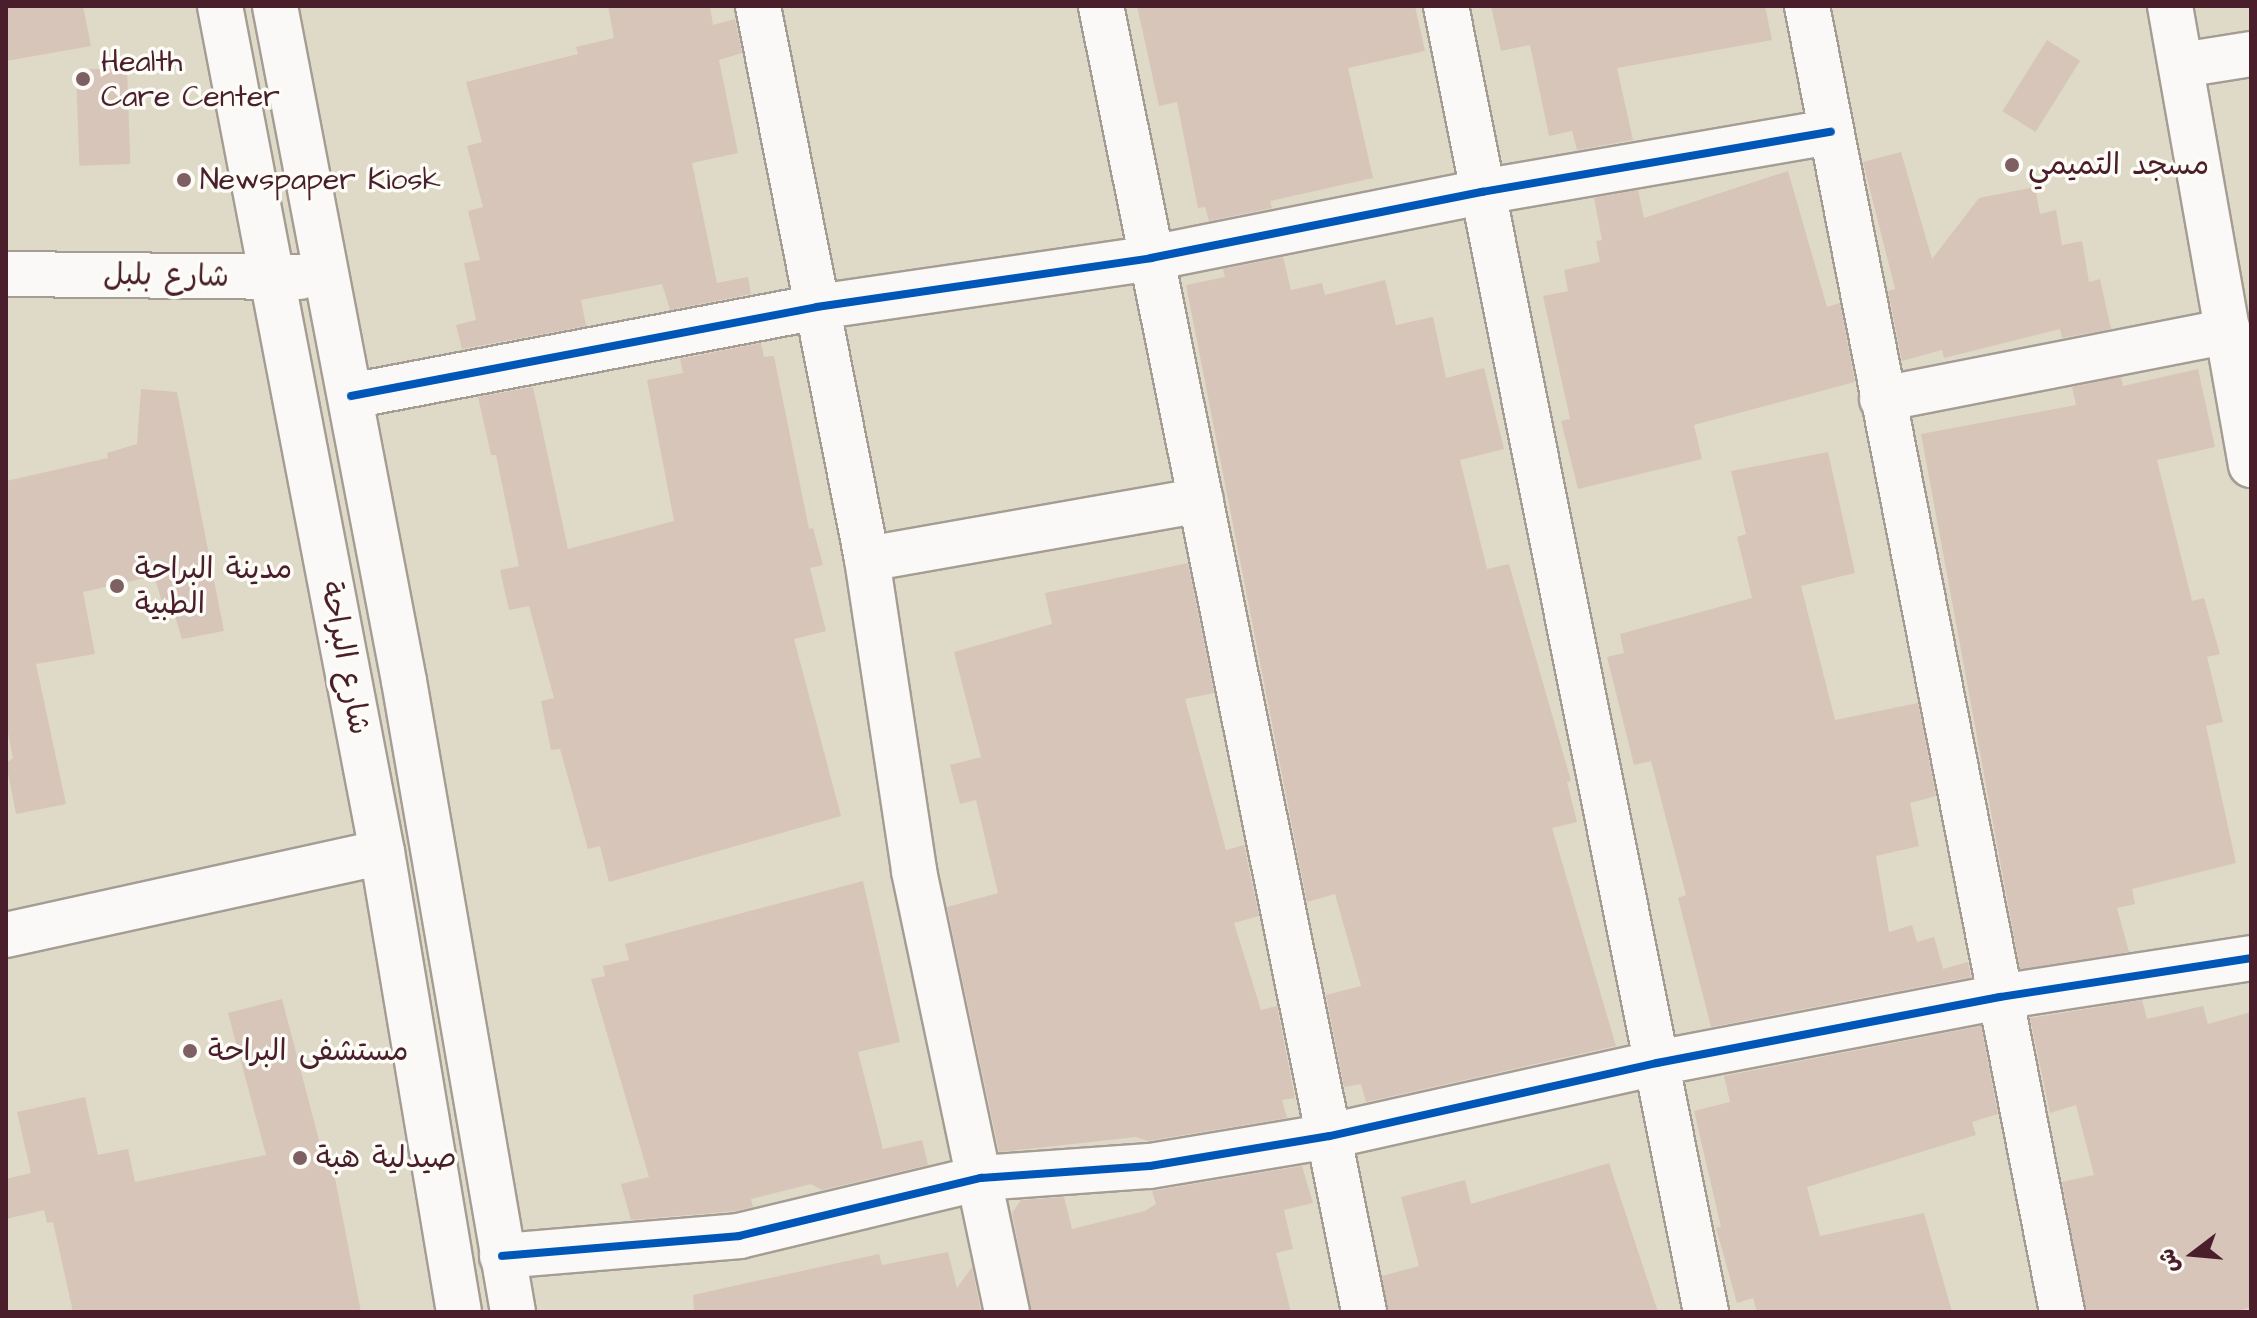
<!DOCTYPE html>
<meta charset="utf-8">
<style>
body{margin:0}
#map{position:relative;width:2257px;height:1318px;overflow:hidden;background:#dfdac7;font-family:"Architects Daughter","Playpen Sans Arabic",sans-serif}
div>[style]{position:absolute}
.building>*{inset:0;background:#d7c5b9;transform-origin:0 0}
.roads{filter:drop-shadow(2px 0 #a59d94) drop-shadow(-2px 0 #a59d94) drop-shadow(0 2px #a59d94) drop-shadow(0 -2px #a59d94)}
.minor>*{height:44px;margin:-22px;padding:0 22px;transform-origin:22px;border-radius:22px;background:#faf9f7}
.cycleway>*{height:8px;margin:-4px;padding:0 4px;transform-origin:4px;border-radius:4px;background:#0057b8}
.dots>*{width:22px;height:22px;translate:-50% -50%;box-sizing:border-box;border:4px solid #fdfcf7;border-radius:50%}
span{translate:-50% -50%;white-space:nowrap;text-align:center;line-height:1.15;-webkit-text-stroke:7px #fdfcf7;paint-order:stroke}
.poi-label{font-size:30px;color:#4a1f2b}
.left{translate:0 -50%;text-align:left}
.street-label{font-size:30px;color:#4a1f2b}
.frame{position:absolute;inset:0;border:8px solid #4a1f2b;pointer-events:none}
.north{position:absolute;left:2153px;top:1214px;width:80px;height:80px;-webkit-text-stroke:6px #fdfcf7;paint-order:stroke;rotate:254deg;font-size:22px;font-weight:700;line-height:32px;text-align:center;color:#4a1f2b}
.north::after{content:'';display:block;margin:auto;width:28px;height:36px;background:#4a1f2b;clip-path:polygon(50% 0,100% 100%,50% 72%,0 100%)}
</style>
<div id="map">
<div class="building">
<i style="clip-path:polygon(6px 6px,83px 6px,91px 46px,6px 61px)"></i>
<i style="clip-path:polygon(608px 6px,710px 6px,713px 25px,735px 19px,742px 53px,719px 60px,738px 153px,692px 163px,717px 283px,748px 277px,751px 294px,670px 310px,662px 284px,581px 300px,586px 326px,462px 349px,456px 325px,476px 320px,464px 263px,480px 260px,468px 211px,483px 207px,467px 146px,482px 142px,466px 82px,578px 54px,576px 47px,614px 38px)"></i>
<i style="clip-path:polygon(1137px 6px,1415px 6px,1425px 51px,1348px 68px,1373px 178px,1270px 201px,1272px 208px,1209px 221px,1205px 207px,1198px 208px,1177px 102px,1159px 106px)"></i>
<i style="clip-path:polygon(1491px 6px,1765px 6px,1772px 40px,1617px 68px,1633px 140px,1577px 150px,1572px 131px,1549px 136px,1530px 45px,1501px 51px)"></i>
<i style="left:2047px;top:40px;width:39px;height:84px;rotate:32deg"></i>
<i style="left:127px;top:68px;width:96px;height:51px;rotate:88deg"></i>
<i style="clip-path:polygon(1901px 152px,1932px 259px,1979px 198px,2035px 187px,2040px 214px,2056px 210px,2062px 245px,2082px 241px,2089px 282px,2100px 279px,2111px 329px,2062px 338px,2060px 329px,1944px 358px,1942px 350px,1902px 361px,1888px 291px,1895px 289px,1863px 162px)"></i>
<i style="clip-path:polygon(1788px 171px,1827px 307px,1840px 303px,1855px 382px,1694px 425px,1702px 459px,1578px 489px,1561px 421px,1570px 419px,1543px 296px,1568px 291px,1564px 270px,1600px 262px,1596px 241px,1602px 240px,1594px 198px,1638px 190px,1644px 218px)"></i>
<i style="clip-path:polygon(1283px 257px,1291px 290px,1322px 283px,1325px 295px,1385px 280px,1396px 325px,1433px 317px,1446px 378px,1484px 368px,1504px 449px,1460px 460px,1487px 569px,1509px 564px,1571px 781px,1567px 782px,1577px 822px,1552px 828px,1616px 1046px,1366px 1102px,1361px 1084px,1344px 1087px,1326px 995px,1361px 986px,1335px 894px,1307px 902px,1186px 285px,1225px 277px,1223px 269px)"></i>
<i style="clip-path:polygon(761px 343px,764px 357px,774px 356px,809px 529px,813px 528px,823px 565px,810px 568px,826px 631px,794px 639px,841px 816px,609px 882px,600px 846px,588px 849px,560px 749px,551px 750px,541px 701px,554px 698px,529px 606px,509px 610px,500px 570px,519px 566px,496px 455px,491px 455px,478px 397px,533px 387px,568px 549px,674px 521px,647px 380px,683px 373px,680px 359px)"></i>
<i style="clip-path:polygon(2198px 369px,2215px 447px,2157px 460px,2192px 601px,2204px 598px,2220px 654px,2207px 657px,2223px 722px,2206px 726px,2236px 863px,2132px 889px,2135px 904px,2117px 908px,2129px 952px,2020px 969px,1921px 434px,2076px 405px,2072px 387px,2121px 377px,2123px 386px)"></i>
<i style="clip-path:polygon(141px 389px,177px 392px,224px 631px,182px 639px,172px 606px,164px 608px,154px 576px,83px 592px,95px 654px,36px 664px,66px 804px,16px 814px,6px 763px,13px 758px,6px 723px,6px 481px,108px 458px,107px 453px,137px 444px)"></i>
<i style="clip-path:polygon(1828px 452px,1855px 573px,1801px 586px,1835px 720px,1918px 703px,1936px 796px,1910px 803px,1919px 846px,1876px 856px,1889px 932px,1912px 925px,1917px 942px,1934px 937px,1943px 969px,1968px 962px,1971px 977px,1711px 1027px,1678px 898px,1686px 895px,1651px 761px,1634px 765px,1607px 657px,1624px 653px,1620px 634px,1752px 598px,1737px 537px,1746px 534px,1731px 471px)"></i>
<i style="clip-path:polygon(1188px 563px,1214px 693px,1185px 699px,1226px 850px,1244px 845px,1259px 916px,1234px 923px,1261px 1010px,1277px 1006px,1295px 1098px,1282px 1100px,1287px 1118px,1147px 1141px,1136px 1137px,999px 1152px,947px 907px,998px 893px,976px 800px,960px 804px,950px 765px,981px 757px,954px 652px,1052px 624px,1045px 593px)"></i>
<i style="clip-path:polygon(863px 881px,900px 1042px,858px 1052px,883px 1149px,922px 1140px,928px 1165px,822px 1190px,811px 1184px,751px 1199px,753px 1207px,735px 1211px,631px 1220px,621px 1184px,649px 1177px,591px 979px,605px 976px,603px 966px,629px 960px,625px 944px)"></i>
<i style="clip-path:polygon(282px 999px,320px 1144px,328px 1142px,361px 1312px,73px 1312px,53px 1222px,47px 1223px,44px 1210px,6px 1219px,6px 1179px,31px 1173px,17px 1112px,85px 1097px,98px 1155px,128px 1149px,135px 1182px,266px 1155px,228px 1013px)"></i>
<i style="clip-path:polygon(2142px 1000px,2147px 1019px,2203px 1006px,2208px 1024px,2251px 1012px,2251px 1307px,2234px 1312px,2086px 1312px,2062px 1182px,2094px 1175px,2076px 1105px,2050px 1113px,2030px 1018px)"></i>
<i style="clip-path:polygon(1981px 1026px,1998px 1114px,1972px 1122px,1976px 1135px,1807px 1187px,1820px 1236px,1924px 1213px,1952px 1312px,1757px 1312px,1753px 1298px,1737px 1303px,1716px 1228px,1721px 1227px,1694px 1111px,1730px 1102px,1724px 1076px)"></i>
<i style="clip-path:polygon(1609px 1163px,1658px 1312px,1388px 1312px,1382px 1276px,1419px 1266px,1401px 1197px,1465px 1180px,1471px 1204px)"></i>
<i style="clip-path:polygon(1302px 1166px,1313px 1203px,1284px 1210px,1293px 1249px,1276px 1253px,1291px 1312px,1031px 1312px,1012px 1213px,1021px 1200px,1064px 1197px,1072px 1229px,1145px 1211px,1156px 1204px,1152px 1191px)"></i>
<i style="clip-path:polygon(948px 1252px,957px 1288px,972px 1267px,981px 1312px,694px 1312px,693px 1295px,879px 1254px,882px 1265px)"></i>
</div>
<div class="roads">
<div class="minor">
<i style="left:220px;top:6px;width:861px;rotate:79.16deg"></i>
<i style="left:382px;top:852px;width:466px;rotate:80.5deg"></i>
<i style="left:275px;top:6px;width:687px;rotate:79.18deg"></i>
<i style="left:404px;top:681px;width:640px;rotate:80.2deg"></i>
<i style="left:758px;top:6px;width:564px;rotate:78.85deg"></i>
<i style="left:867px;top:559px;width:316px;rotate:81.4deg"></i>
<i style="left:914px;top:871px;width:451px;rotate:78.1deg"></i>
<i style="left:1101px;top:6px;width:1332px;rotate:78.61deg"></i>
<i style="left:1446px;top:6px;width:1332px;rotate:78.74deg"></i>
<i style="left:1807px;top:6px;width:1331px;rotate:78.95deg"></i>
<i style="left:2170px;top:6px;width:466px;rotate:80deg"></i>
<i style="left:2182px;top:65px;width:70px;rotate:-9.1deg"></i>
<i style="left:6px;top:274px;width:294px;rotate:0.6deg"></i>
<i style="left:351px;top:396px;width:474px;rotate:-10.8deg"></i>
<i style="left:817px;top:307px;width:338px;rotate:-8.3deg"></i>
<i style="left:1151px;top:258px;width:338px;rotate:-11.3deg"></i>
<i style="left:1482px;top:192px;width:354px;rotate:-9.8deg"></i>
<i style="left:1882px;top:399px;width:353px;rotate:-11.1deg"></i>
<i style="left:867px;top:559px;width:339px;rotate:-10deg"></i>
<i style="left:6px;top:935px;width:385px;rotate:-12.4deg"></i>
<i style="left:502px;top:1256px;width:238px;rotate:-4.8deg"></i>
<i style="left:739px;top:1236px;width:249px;rotate:-13.5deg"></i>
<i style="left:981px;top:1178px;width:169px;rotate:-4.1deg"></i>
<i style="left:1150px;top:1166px;width:182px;rotate:-9.5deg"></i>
<i style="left:1330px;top:1136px;width:335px;rotate:-12.6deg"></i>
<i style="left:1657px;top:1063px;width:349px;rotate:-10.9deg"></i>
<i style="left:2000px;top:997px;width:254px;rotate:-8.8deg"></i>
</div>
</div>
<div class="cycleway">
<i style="left:351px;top:396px;width:474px;rotate:-10.8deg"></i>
<i style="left:817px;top:307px;width:338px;rotate:-8.3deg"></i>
<i style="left:1151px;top:258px;width:338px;rotate:-11.3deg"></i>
<i style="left:1482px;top:192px;width:354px;rotate:-9.8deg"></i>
<i style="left:502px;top:1256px;width:238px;rotate:-4.8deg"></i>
<i style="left:739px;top:1236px;width:249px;rotate:-13.5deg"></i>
<i style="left:981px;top:1178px;width:169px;rotate:-4.1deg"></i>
<i style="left:1150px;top:1166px;width:182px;rotate:-9.5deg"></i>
<i style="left:1330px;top:1136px;width:335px;rotate:-12.6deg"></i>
<i style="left:1657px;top:1063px;width:349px;rotate:-10.9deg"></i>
<i style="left:2000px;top:997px;width:254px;rotate:-8.8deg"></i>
</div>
<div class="dots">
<i style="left:83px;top:79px;background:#7e6062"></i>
<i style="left:2012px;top:165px;background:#7e6062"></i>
<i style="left:184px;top:180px;background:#7e6062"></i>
<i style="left:117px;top:586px;background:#7e6062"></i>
<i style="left:190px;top:1051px;background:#7e6062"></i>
<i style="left:300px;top:1158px;background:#7e6062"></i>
</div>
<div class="poi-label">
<span class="left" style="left:101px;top:79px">Health<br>Care Center</span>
<span class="left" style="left:2028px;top:165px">مسجد التميمي</span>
<span class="left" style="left:200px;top:180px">Newspaper Kiosk</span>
<span class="left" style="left:135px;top:586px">مدينة البراحة<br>الطبية</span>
<span class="left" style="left:208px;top:1051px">مستشفى البراحة</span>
<span class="left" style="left:316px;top:1158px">صيدلية هبة</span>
</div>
<div class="street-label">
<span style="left:166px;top:276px;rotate:1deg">شارع بلبل</span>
<span style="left:345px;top:658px;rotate:79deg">شارع البراحة</span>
</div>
<div class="frame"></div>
<div class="north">ش</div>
</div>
